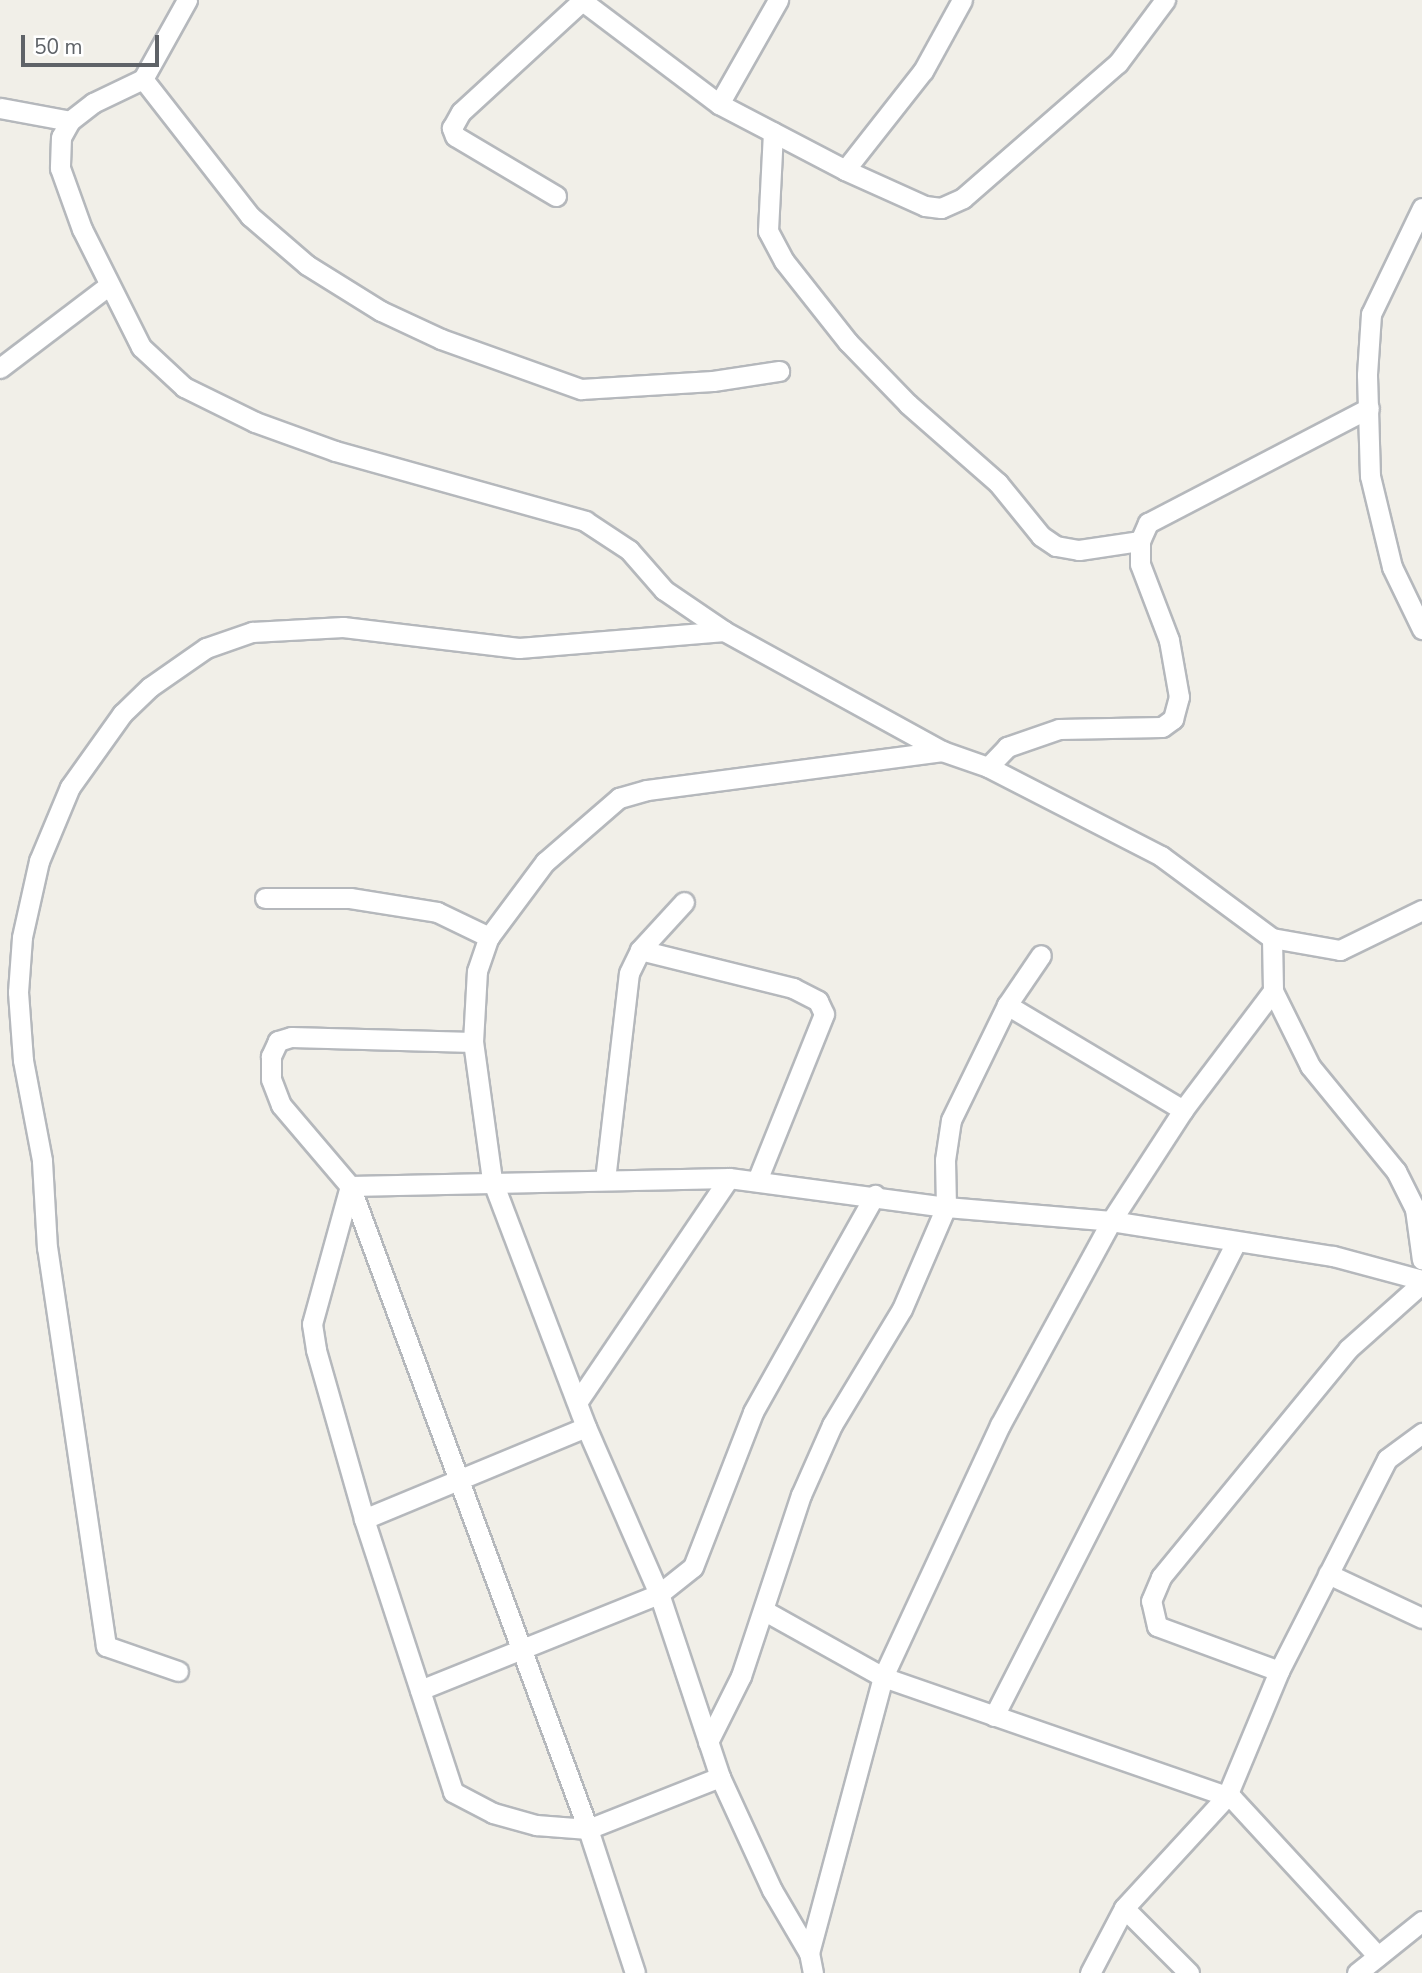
<!DOCTYPE html>
<style>
body{margin:0}
#map{position:relative;width:1422px;height:1973px;overflow:hidden;background:#f1efe8;font-family:"Nunito Sans",sans-serif}
div>[style]{position:absolute}
.roads{filter:drop-shadow(2px 0 #b5b8bc) drop-shadow(-2px 0 #b5b8bc) drop-shadow(0 2px #b5b8bc) drop-shadow(0 -2px #b5b8bc)}
.minor>*{height:19px;margin:-9.5px;padding:0 9.5px;transform-origin:9.5px;border-radius:9.5px;background:#fff}
span{translate:-50% -50%;white-space:nowrap;text-align:center;line-height:1.15;-webkit-text-stroke:6px #fff;paint-order:stroke}
.scale{position:absolute;left:21px;top:35px;width:138px;height:32px;box-sizing:border-box;border:4px solid #5f6368;border-top:0;padding-left:9px;font-size:21px;line-height:24px;white-space:nowrap;color:#5f6368;-webkit-text-stroke:5px #fff;paint-order:stroke}
</style>
<div id="map">
<div class="roads">
<div class="minor">
<i style="left:187px;top:0;width:90px;rotate:119.1deg"></i>
<i style="left:143px;top:79px;width:55px;rotate:154.4deg"></i>
<i style="left:93px;top:103px;width:29px;rotate:142deg"></i>
<i style="left:70px;top:121px;width:18px;rotate:119deg"></i>
<i style="left:61px;top:137px;width:31px;rotate:92deg"></i>
<i style="left:60px;top:168px;width:65px;rotate:70.2deg"></i>
<i style="left:82px;top:229px;width:132px;rotate:63.4deg"></i>
<i style="left:141px;top:347px;width:59px;rotate:42.9deg"></i>
<i style="left:184px;top:387px;width:79px;rotate:26.2deg"></i>
<i style="left:255px;top:422px;width:85px;rotate:19.9deg"></i>
<i style="left:335px;top:451px;width:260px;rotate:15.6deg"></i>
<i style="left:585px;top:521px;width:53px;rotate:33.4deg"></i>
<i style="left:629px;top:550px;width:53px;rotate:48.8deg"></i>
<i style="left:664px;top:590px;width:73px;rotate:34.3deg"></i>
<i style="left:724px;top:631px;width:249px;rotate:28.8deg"></i>
<i style="left:942px;top:751px;width:49px;rotate:19.2deg"></i>
<i style="left:988px;top:767px;width:195px;rotate:27.2deg"></i>
<i style="left:1161px;top:856px;width:138px;rotate:36.5deg"></i>
<i style="left:1272px;top:938px;width:69px;rotate:10deg"></i>
<i style="left:1340px;top:950px;width:91px;rotate:-26deg"></i>
<i style="left:581px;top:0;width:173px;rotate:37deg"></i>
<i style="left:719px;top:104px;width:142px;rotate:27.6deg"></i>
<i style="left:845px;top:170px;width:88px;rotate:24.2deg"></i>
<i style="left:925px;top:206px;width:16px;rotate:7deg"></i>
<i style="left:941px;top:208px;width:24px;rotate:-24deg"></i>
<i style="left:963px;top:198px;width:206px;rotate:-41.1deg"></i>
<i style="left:1118px;top:63px;width:79px;rotate:-53.3deg"></i>
<i style="left:143px;top:79px;width:174px;rotate:52deg"></i>
<i style="left:250px;top:216px;width:75px;rotate:40.7deg"></i>
<i style="left:307px;top:265px;width:87px;rotate:31.9deg"></i>
<i style="left:381px;top:311px;width:66px;rotate:25deg"></i>
<i style="left:441px;top:339px;width:149px;rotate:19.7deg"></i>
<i style="left:581px;top:389px;width:132px;rotate:-3.5deg"></i>
<i style="left:713px;top:381px;width:67px;rotate:-8.6deg"></i>
<i style="left:719px;top:104px;width:120px;rotate:-60.4deg"></i>
<i style="left:0;top:108px;width:71px;rotate:10.5deg"></i>
<i style="left:773px;top:132px;width:99px;rotate:92.9deg"></i>
<i style="left:768px;top:231px;width:34px;rotate:62deg"></i>
<i style="left:784px;top:261px;width:103px;rotate:51.7deg"></i>
<i style="left:848px;top:342px;width:86px;rotate:45.9deg"></i>
<i style="left:908px;top:404px;width:120px;rotate:41.3deg"></i>
<i style="left:998px;top:483px;width:68px;rotate:50.9deg"></i>
<i style="left:1041px;top:536px;width:18px;rotate:34deg"></i>
<i style="left:1056px;top:546px;width:23px;rotate:10deg"></i>
<i style="left:1079px;top:550px;width:62px;rotate:-8.4deg"></i>
<i style="left:845px;top:170px;width:126px;rotate:-51.8deg"></i>
<i style="left:923px;top:71px;width:81px;rotate:-61.2deg"></i>
<i style="left:556px;top:196px;width:117px;rotate:-149.3deg"></i>
<i style="left:455px;top:136px;width:9px;rotate:-111deg"></i>
<i style="left:452px;top:128px;width:18px;rotate:-61deg"></i>
<i style="left:461px;top:112px;width:166px;rotate:-42.6deg"></i>
<i style="left:1422px;top:208px;width:118px;rotate:115.7deg"></i>
<i style="left:1371px;top:314px;width:61px;rotate:93.8deg"></i>
<i style="left:1367px;top:375px;width:101px;rotate:88.3deg"></i>
<i style="left:1370px;top:476px;width:94px;rotate:76.4deg"></i>
<i style="left:1392px;top:567px;width:69px;rotate:64.2deg"></i>
<i style="left:0;top:368px;width:136px;rotate:-37.2deg"></i>
<i style="left:988px;top:767px;width:28px;rotate:-46deg"></i>
<i style="left:1007px;top:747px;width:55px;rotate:-19.1deg"></i>
<i style="left:1059px;top:729px;width:103px;rotate:-1.1deg"></i>
<i style="left:1162px;top:727px;width:14px;rotate:-36deg"></i>
<i style="left:1173px;top:719px;width:23px;rotate:-75deg"></i>
<i style="left:1179px;top:697px;width:58px;rotate:-100deg"></i>
<i style="left:1169px;top:640px;width:81px;rotate:-110.9deg"></i>
<i style="left:1140px;top:564px;width:23px;rotate:-90deg"></i>
<i style="left:1140px;top:541px;width:20px;rotate:-66deg"></i>
<i style="left:1148px;top:523px;width:249px;rotate:-27.5deg"></i>
<i style="left:265px;top:898px;width:85px"></i>
<i style="left:350px;top:898px;width:88px;rotate:9.1deg"></i>
<i style="left:437px;top:912px;width:58px;rotate:25.7deg"></i>
<i style="left:1272px;top:938px;width:53px;rotate:88.9deg"></i>
<i style="left:1273px;top:991px;width:84px;rotate:63.7deg"></i>
<i style="left:1310px;top:1066px;width:136px;rotate:50.7deg"></i>
<i style="left:1396px;top:1171px;width:42px;rotate:63.4deg"></i>
<i style="left:1415px;top:1209px;width:51px;rotate:82.2deg"></i>
<i style="left:640px;top:950px;width:158px;rotate:13.9deg"></i>
<i style="left:793px;top:988px;width:28px;rotate:27deg"></i>
<i style="left:818px;top:1001px;width:14px;rotate:65deg"></i>
<i style="left:824px;top:1014px;width:180px;rotate:111.9deg"></i>
<i style="left:1007px;top:1005px;width:205px;rotate:30.8deg"></i>
<i style="left:473px;top:1042px;width:182px;rotate:-178.4deg"></i>
<i style="left:291px;top:1037px;width:14px;rotate:163deg"></i>
<i style="left:278px;top:1041px;width:17px;rotate:115deg"></i>
<i style="left:271px;top:1056px;width:23px;rotate:90deg"></i>
<i style="left:271px;top:1079px;width:28px;rotate:69deg"></i>
<i style="left:281px;top:1105px;width:106px;rotate:49.6deg"></i>
<i style="left:350px;top:1186px;width:686px;rotate:69.69deg"></i>
<i style="left:588px;top:1829px;width:151px;rotate:71.9deg"></i>
<i style="left:605px;top:1180px;width:208px;rotate:-83.4deg"></i>
<i style="left:629px;top:973px;width:25px;rotate:-64deg"></i>
<i style="left:640px;top:950px;width:65px;rotate:-47.5deg"></i>
<i style="left:350px;top:1186px;width:379px;rotate:-1.2deg"></i>
<i style="left:729px;top:1178px;width:219px;rotate:7.6deg"></i>
<i style="left:946px;top:1207px;width:166px;rotate:4.8deg"></i>
<i style="left:1111px;top:1221px;width:225px;rotate:9deg"></i>
<i style="left:1333px;top:1256px;width:92px;rotate:15.1deg"></i>
<i style="left:350px;top:1186px;width:143px;rotate:105.4deg"></i>
<i style="left:312px;top:1324px;width:26px;rotate:81deg"></i>
<i style="left:316px;top:1350px;width:176px;rotate:74.1deg"></i>
<i style="left:364px;top:1519px;width:287px;rotate:71.9deg"></i>
<i style="left:453px;top:1792px;width:45px;rotate:27.7deg"></i>
<i style="left:493px;top:1813px;width:45px;rotate:15.6deg"></i>
<i style="left:536px;top:1825px;width:52px;rotate:4.4deg"></i>
<i style="left:588px;top:1829px;width:142px;rotate:-21.5deg"></i>
<i style="left:578px;top:1401px;width:269px;rotate:-55.9deg"></i>
<i style="left:364px;top:1519px;width:240px;rotate:-22.5deg"></i>
<i style="left:1328px;top:1574px;width:104px;rotate:25.1deg"></i>
<i style="left:765px;top:1611px;width:135px;rotate:29.2deg"></i>
<i style="left:883px;top:1677px;width:369px;rotate:19.1deg"></i>
<i style="left:1232px;top:1798px;width:215px;rotate:47.3deg"></i>
<i style="left:178px;top:1671px;width:76px;rotate:-160.9deg"></i>
<i style="left:106px;top:1646px;width:402px;rotate:-98.4deg"></i>
<i style="left:47px;top:1248px;width:88px;rotate:-93.3deg"></i>
<i style="left:42px;top:1160px;width:102px;rotate:-100.8deg"></i>
<i style="left:23px;top:1060px;width:68px;rotate:-94.2deg"></i>
<i style="left:18px;top:992px;width:55px;rotate:-85.8deg"></i>
<i style="left:22px;top:937px;width:78px;rotate:-77.4deg"></i>
<i style="left:39px;top:861px;width:80px;rotate:-67.3deg"></i>
<i style="left:70px;top:787px;width:90px;rotate:-54.5deg"></i>
<i style="left:122px;top:714px;width:39px;rotate:-44deg"></i>
<i style="left:150px;top:687px;width:68px;rotate:-34.9deg"></i>
<i style="left:206px;top:648px;width:49px;rotate:-19.2deg"></i>
<i style="left:252px;top:632px;width:91px;rotate:-3.1deg"></i>
<i style="left:343px;top:627px;width:177px;rotate:6.8deg"></i>
<i style="left:519px;top:648px;width:206px;rotate:-4.7deg"></i>
<i style="left:1279px;top:1671px;width:130px;rotate:-159.8deg"></i>
<i style="left:1157px;top:1626px;width:26px;rotate:-103deg"></i>
<i style="left:1151px;top:1601px;width:26px;rotate:-67deg"></i>
<i style="left:1161px;top:1577px;width:295px;rotate:-50.6deg"></i>
<i style="left:1348px;top:1349px;width:99px;rotate:-41.7deg"></i>
<i style="left:420px;top:1690px;width:258px;rotate:-21.9deg"></i>
<i style="left:659px;top:1594px;width:43px;rotate:-38.5deg"></i>
<i style="left:693px;top:1567px;width:166px;rotate:-68.8deg"></i>
<i style="left:753px;top:1412px;width:249px;rotate:-60.7deg"></i>
<i style="left:994px;top:1716px;width:532px;rotate:-62.95deg"></i>
<i style="left:708px;top:1742px;width:74px;rotate:-63.4deg"></i>
<i style="left:741px;top:1676px;width:191px;rotate:-71.7deg"></i>
<i style="left:801px;top:1495px;width:77px;rotate:-66.1deg"></i>
<i style="left:832px;top:1425px;width:135px;rotate:-58.9deg"></i>
<i style="left:902px;top:1309px;width:111px;rotate:-66.7deg"></i>
<i style="left:946px;top:1207px;width:47px;rotate:-91.2deg"></i>
<i style="left:945px;top:1160px;width:40px;rotate:-81.5deg"></i>
<i style="left:951px;top:1120px;width:128px;rotate:-64deg"></i>
<i style="left:1007px;top:1005px;width:60px;rotate:-55.8deg"></i>
<i style="left:1124px;top:1908px;width:92px;rotate:45deg"></i>
<i style="left:809px;top:1953px;width:286px;rotate:-75deg"></i>
<i style="left:883px;top:1677px;width:278px;rotate:-65.1deg"></i>
<i style="left:1000px;top:1425px;width:232px;rotate:-61.4deg"></i>
<i style="left:1111px;top:1221px;width:132px;rotate:-57deg"></i>
<i style="left:1183px;top:1110px;width:149px;rotate:-52.9deg"></i>
<i style="left:813px;top:1973px;width:20px;rotate:-101deg"></i>
<i style="left:809px;top:1953px;width:73px;rotate:-120.4deg"></i>
<i style="left:772px;top:1890px;width:124px;rotate:-114.7deg"></i>
<i style="left:720px;top:1777px;width:193px;rotate:-108.4deg"></i>
<i style="left:659px;top:1594px;width:182px;rotate:-113.6deg"></i>
<i style="left:586px;top:1427px;width:264px;rotate:-110.8deg"></i>
<i style="left:492px;top:1180px;width:139px;rotate:-97.8deg"></i>
<i style="left:473px;top:1042px;width:71px;rotate:-86.8deg"></i>
<i style="left:477px;top:971px;width:36px;rotate:-71deg"></i>
<i style="left:489px;top:937px;width:94px;rotate:-53.3deg"></i>
<i style="left:545px;top:862px;width:98px;rotate:-40.9deg"></i>
<i style="left:619px;top:798px;width:29px;rotate:-16deg"></i>
<i style="left:647px;top:790px;width:298px;rotate:-7.5deg"></i>
<i style="left:1090px;top:1973px;width:73px;rotate:-62.4deg"></i>
<i style="left:1124px;top:1908px;width:152px;rotate:-47.4deg"></i>
<i style="left:1227px;top:1796px;width:135px;rotate:-67.4deg"></i>
<i style="left:1279px;top:1671px;width:238px;rotate:-63deg"></i>
<i style="left:1387px;top:1459px;width:44px;rotate:-36.6deg"></i>
<i style="left:1357px;top:1973px;width:83px;rotate:-38.7deg"></i>
</div>
</div>
<div class="scale">50 m</div>
</div>
